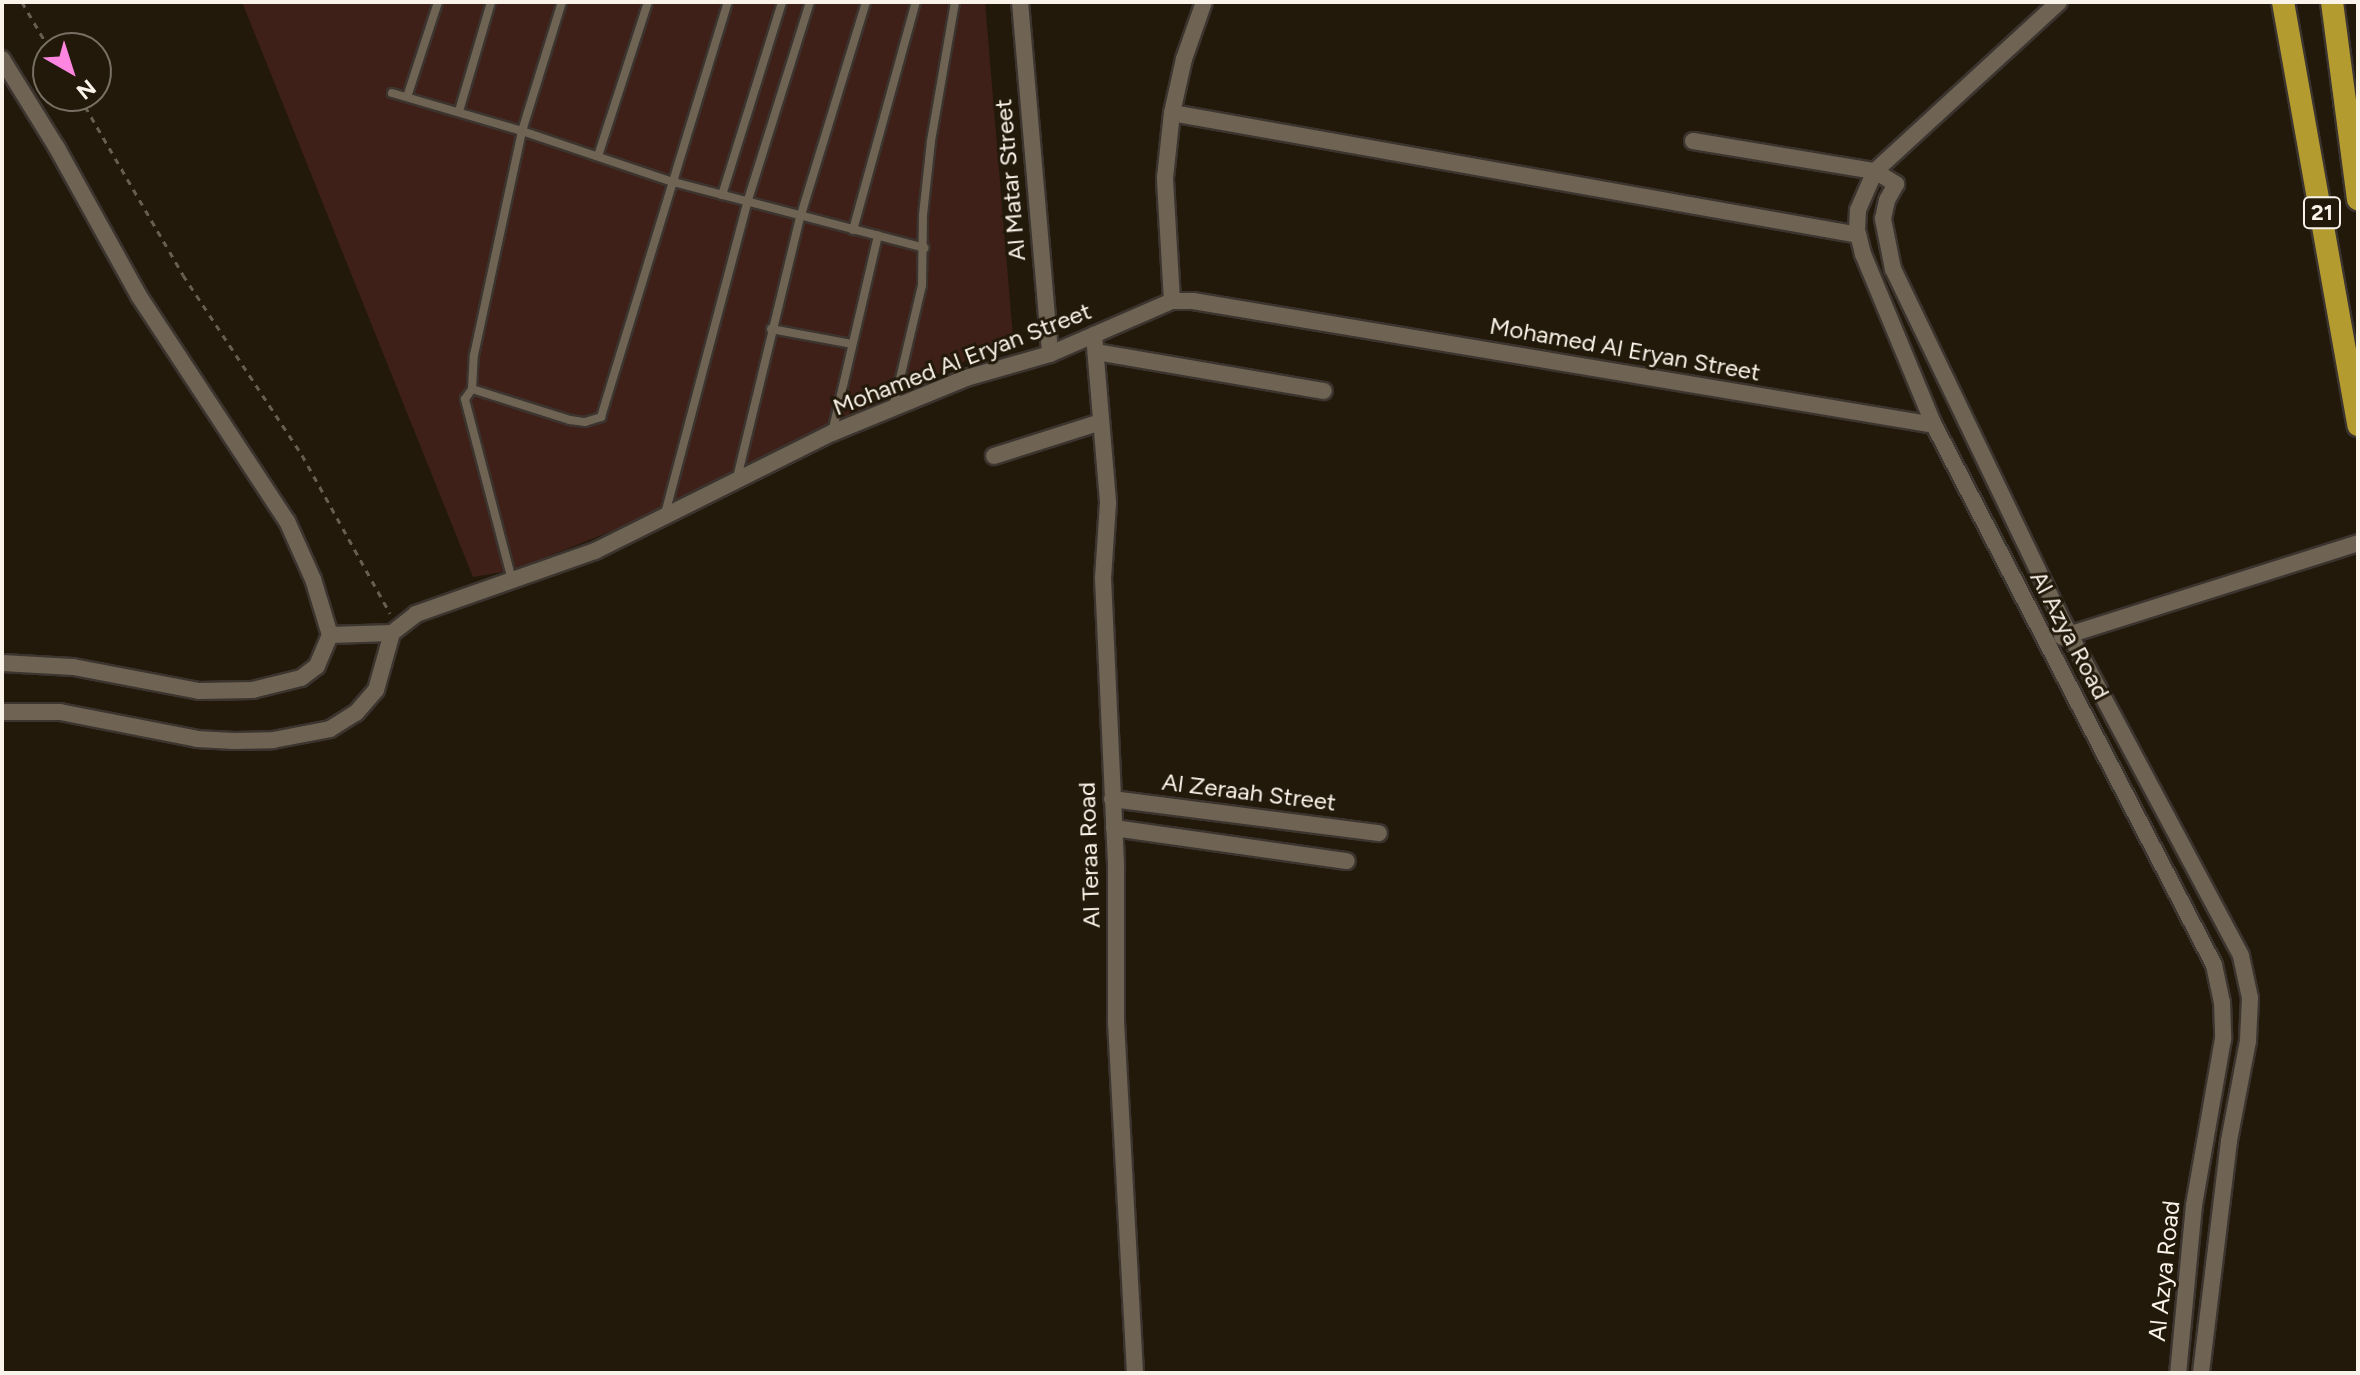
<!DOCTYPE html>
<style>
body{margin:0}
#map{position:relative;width:2360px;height:1375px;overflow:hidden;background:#22190b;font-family:Figtree,sans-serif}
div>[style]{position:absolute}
.green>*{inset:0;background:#3f2018}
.path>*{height:3px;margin-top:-1.5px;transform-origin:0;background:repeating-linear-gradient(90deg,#675e52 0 6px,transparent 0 12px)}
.roads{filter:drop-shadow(2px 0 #3c342f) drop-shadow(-2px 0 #3c342f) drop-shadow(0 2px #3c342f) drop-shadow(0 -2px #3c342f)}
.service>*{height:8px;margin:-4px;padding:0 4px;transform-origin:4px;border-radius:4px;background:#6f6453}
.minor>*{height:16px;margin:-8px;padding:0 8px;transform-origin:8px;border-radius:8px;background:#6f6453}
.trunk>*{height:22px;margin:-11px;padding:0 11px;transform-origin:11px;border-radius:11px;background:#b49b2f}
span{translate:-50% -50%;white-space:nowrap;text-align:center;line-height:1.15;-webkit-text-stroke:6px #22190b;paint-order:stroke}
.shield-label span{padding:2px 6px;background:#22190b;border:2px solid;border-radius:6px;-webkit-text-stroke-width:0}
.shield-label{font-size:22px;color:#faf3e9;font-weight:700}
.street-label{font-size:24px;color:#faf3e9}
.frame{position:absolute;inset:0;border:4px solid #faf3e9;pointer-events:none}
.north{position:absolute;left:32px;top:32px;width:80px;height:80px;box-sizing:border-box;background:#22190b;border:2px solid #787064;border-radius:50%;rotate:141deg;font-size:22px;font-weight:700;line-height:32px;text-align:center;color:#faf3e9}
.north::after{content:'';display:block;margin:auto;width:28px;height:36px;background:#fe86e0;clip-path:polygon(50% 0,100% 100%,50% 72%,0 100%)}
</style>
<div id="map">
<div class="green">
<i style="clip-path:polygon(242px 2px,985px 2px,1013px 338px,612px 531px,514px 570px,473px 577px)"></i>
</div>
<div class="path">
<i style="left:22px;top:2px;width:53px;rotate:59.6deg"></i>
<i style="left:79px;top:96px;width:207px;rotate:59.8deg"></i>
<i style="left:183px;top:275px;width:216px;rotate:56.5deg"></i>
<i style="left:302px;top:455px;width:181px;rotate:60.9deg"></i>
</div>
<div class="roads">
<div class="service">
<i style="left:392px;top:93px;width:135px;rotate:16.3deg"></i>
<i style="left:522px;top:131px;width:159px;rotate:18.7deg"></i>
<i style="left:673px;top:182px;width:260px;rotate:14.7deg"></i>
<i style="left:407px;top:97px;width:100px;rotate:-71.9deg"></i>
<i style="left:459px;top:111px;width:114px;rotate:-73.6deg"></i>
<i style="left:598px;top:156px;width:162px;rotate:-72deg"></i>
<i style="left:722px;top:195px;width:202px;rotate:-72.7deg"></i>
<i style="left:853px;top:230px;width:237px;rotate:-74.6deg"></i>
<i style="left:771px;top:329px;width:82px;rotate:10.5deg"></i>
<i style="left:472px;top:389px;width:103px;rotate:17.6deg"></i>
<i style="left:570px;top:420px;width:15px;rotate:8deg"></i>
<i style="left:585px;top:422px;width:17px;rotate:-17deg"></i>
<i style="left:601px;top:417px;width:434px;rotate:-73deg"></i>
<i style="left:893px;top:408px;width:126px;rotate:-76.7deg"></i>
<i style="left:922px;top:285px;width:70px;rotate:-89.2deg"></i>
<i style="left:923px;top:215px;width:74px;rotate:-83.8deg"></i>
<i style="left:931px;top:141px;width:141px;rotate:-80.2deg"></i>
<i style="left:832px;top:433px;width:203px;rotate:-76.9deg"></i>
<i style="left:737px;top:478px;width:268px;rotate:-76.4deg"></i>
<i style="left:800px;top:218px;width:226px;rotate:-73deg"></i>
<i style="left:665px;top:514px;width:322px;rotate:-75.2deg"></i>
<i style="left:747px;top:203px;width:211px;rotate:-72.6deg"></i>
<i style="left:512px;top:580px;width:187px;rotate:-104.6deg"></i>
<i style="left:465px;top:399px;width:12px;rotate:-55deg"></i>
<i style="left:472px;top:389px;width:34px;rotate:-87deg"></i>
<i style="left:474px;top:355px;width:229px;rotate:-77.9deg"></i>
<i style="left:522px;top:131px;width:135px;rotate:-72.8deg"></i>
</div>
<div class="minor">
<i style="left:1020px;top:2px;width:353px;rotate:85.1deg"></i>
<i style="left:2059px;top:2px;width:250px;rotate:137.4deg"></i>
<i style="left:1875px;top:171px;width:43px;rotate:113.6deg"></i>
<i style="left:1858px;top:210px;width:20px;rotate:93deg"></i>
<i style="left:1857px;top:230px;width:25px;rotate:76deg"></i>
<i style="left:1863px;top:254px;width:185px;rotate:67.5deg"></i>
<i style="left:1934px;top:425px;width:608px;rotate:62.59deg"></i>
<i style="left:2214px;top:965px;width:38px;rotate:78deg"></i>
<i style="left:2222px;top:1002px;width:37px;rotate:88deg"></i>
<i style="left:2223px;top:1039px;width:169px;rotate:99.9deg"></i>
<i style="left:2194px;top:1205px;width:169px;rotate:95.4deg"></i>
<i style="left:2px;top:59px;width:105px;rotate:58.3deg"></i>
<i style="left:57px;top:148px;width:169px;rotate:61deg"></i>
<i style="left:139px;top:296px;width:269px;rotate:56.7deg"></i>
<i style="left:287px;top:521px;width:64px;rotate:65.9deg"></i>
<i style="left:313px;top:579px;width:59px;rotate:73.1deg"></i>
<i style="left:330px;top:635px;width:34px;rotate:113deg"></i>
<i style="left:317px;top:666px;width:20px;rotate:143deg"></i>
<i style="left:301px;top:678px;width:49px;rotate:166deg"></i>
<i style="left:253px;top:690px;width:54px;rotate:178.9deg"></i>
<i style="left:199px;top:691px;width:128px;rotate:-169.2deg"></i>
<i style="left:73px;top:667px;width:71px;rotate:-176.8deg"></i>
<i style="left:1172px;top:113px;width:697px;rotate:10.08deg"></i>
<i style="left:1693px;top:141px;width:184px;rotate:9.4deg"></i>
<i style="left:1875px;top:171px;width:25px;rotate:32deg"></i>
<i style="left:1896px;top:184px;width:18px;rotate:119deg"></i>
<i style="left:1887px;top:200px;width:19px;rotate:102deg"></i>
<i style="left:1883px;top:219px;width:51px;rotate:78.7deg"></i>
<i style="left:1893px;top:269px;width:392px;rotate:64.3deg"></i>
<i style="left:2063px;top:622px;width:378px;rotate:61.9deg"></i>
<i style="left:2241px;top:956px;width:43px;rotate:77.9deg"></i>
<i style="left:2250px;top:998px;width:43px;rotate:92.7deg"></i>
<i style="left:2248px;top:1041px;width:102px;rotate:100.8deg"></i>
<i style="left:2229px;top:1141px;width:234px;rotate:96.9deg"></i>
<i style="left:1172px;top:301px;width:123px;rotate:-93.3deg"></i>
<i style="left:1165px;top:178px;width:65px;rotate:-83.9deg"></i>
<i style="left:1172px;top:113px;width:55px;rotate:-77.5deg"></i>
<i style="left:1184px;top:59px;width:60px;rotate:-70.7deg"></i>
<i style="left:1094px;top:335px;width:169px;rotate:85.2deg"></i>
<i style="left:1108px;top:503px;width:75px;rotate:93.8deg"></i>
<i style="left:1103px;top:578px;width:290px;rotate:87.4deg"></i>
<i style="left:1116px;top:868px;width:154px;rotate:90deg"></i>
<i style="left:1116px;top:1022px;width:352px;rotate:86.9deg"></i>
<i style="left:1096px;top:352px;width:231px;rotate:9.7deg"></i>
<i style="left:994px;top:456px;width:112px;rotate:-17.6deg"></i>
<i style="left:330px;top:635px;width:62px;rotate:-1.8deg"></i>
<i style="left:2062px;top:637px;width:311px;rotate:-17.6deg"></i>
<i style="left:2px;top:712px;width:58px"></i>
<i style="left:60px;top:712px;width:140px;rotate:11.1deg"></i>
<i style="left:197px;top:739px;width:37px;rotate:3deg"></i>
<i style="left:234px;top:741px;width:39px;rotate:-1deg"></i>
<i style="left:273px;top:740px;width:58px;rotate:-10.9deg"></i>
<i style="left:330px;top:729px;width:31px;rotate:-32deg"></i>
<i style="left:356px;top:713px;width:30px;rotate:-49deg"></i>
<i style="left:376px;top:690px;width:59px;rotate:-74.3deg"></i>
<i style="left:392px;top:633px;width:31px;rotate:-38deg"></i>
<i style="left:416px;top:614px;width:190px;rotate:-19.4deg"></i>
<i style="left:595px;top:551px;width:265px;rotate:-26.5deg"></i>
<i style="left:832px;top:433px;width:145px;rotate:-22.3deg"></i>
<i style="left:966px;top:378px;width:87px;rotate:-15.9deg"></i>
<i style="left:1050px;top:354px;width:133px;rotate:-23.5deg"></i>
<i style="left:1172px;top:301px;width:21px"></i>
<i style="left:1193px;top:301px;width:751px;rotate:9.5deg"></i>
<i style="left:1112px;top:799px;width:269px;rotate:7.3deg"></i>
<i style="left:1114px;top:828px;width:235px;rotate:8.1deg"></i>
</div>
<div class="trunk">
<i style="left:2283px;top:2px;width:430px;rotate:79.9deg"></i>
<i style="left:2332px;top:2px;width:199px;rotate:82.5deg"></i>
</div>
</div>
<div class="shield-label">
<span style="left:2322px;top:213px">21</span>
</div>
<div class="street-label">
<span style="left:1010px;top:180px;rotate:-95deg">Al Matar Street</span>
<span style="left:1625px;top:349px;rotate:10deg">Mohamed Al Eryan Street</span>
<span style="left:962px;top:359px;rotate:-21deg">Mohamed Al Eryan Street</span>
<span style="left:2070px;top:635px;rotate:62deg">Al Azya Road</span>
<span style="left:1249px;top:792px;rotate:7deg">Al Zeraah Street</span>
<span style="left:1089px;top:855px;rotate:-92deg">Al Teraa Road</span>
<span style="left:2164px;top:1271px;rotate:-84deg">Al Azya Road</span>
</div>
<div class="frame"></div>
<div class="north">N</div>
</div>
